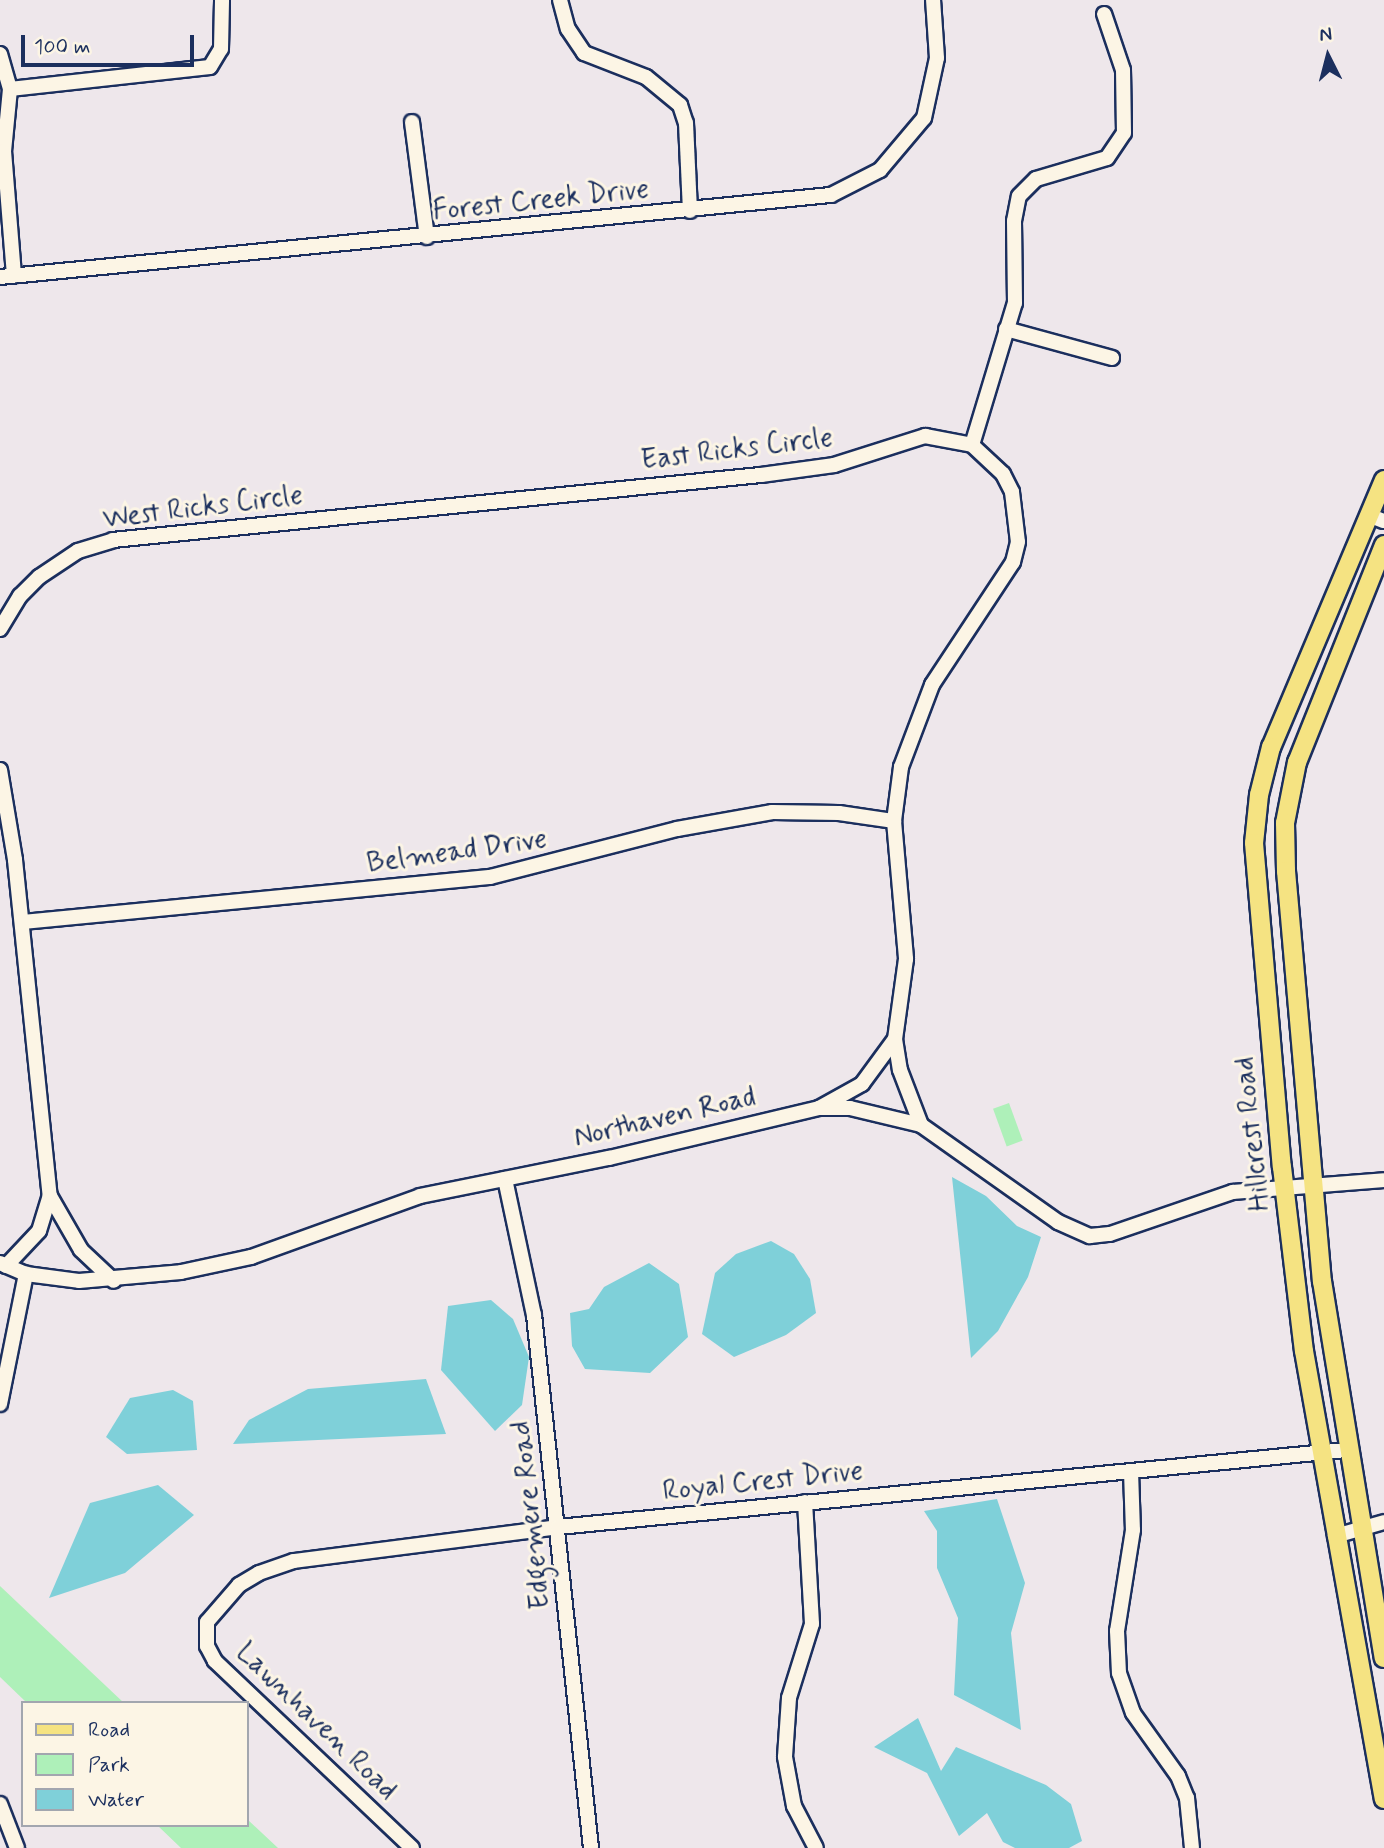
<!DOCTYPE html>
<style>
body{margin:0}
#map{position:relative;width:1384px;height:1848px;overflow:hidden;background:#eee7eb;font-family:Mynerve,sans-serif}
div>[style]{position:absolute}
.green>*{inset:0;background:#aef0b9;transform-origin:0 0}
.water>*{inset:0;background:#7fd0d9}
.roads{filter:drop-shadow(2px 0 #1b2f5e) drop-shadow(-2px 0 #1b2f5e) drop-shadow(0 2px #1b2f5e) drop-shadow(0 -2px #1b2f5e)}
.minor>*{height:14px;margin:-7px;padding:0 7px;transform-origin:7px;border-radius:7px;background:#fcf5e5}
.major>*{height:18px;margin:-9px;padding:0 9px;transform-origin:9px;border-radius:9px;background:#f5e382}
span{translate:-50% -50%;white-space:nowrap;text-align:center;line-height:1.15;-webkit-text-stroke:6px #fcf5e5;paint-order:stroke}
.street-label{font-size:28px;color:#1b2f5e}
.legend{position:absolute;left:21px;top:1701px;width:228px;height:126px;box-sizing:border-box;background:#fcf5e5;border:2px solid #a2a6af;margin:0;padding:9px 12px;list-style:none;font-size:21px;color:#1b2f5e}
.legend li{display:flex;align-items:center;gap:14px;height:35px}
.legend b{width:35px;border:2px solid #a2a6af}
.north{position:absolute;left:1293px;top:21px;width:70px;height:70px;-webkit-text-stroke:5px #fcf5e5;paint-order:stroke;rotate:354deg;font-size:19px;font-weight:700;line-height:28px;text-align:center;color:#1b2f5e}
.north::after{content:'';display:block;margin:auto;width:24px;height:32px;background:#1b2f5e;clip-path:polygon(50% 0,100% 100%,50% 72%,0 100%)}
.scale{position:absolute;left:21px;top:35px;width:173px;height:32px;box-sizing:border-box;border:4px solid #1b2f5e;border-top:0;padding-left:9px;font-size:21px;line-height:24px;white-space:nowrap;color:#1b2f5e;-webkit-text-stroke:5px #fcf5e5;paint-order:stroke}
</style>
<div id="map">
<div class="green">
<i style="left:1009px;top:1103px;width:40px;height:17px;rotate:70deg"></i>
<i style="clip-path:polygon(0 1586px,124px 1703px,27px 1703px,0 1677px)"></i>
<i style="clip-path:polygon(247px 1819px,278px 1848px,181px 1848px,157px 1825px,247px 1825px)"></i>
</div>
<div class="water">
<i style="clip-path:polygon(952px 1177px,986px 1196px,1017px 1226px,1041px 1237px,1028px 1277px,998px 1331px,971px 1358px)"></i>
<i style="clip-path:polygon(771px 1241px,794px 1254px,810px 1279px,816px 1313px,786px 1335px,734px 1357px,702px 1334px,715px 1273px,736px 1254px)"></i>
<i style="clip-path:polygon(649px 1263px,679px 1284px,688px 1337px,650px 1373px,585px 1369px,572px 1346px,570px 1313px,589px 1309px,604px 1287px)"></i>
<i style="clip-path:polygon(491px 1300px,513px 1319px,529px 1357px,522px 1405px,495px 1431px,441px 1370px,448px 1306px)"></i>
<i style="clip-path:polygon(426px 1379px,446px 1434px,233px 1444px,249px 1420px,308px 1389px)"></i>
<i style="clip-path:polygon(173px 1390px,193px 1401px,197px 1450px,127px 1454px,106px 1437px,130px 1398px)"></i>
<i style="clip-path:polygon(158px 1485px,194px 1515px,125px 1573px,49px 1598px,90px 1503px)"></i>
<i style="clip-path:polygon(997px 1499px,1025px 1583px,1011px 1633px,1021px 1730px,954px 1695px,958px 1618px,937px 1568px,937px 1531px,924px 1511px)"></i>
<i style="clip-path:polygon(918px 1718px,941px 1771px,956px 1747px,1046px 1785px,1071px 1804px,1082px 1841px,1069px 1848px,1015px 1848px,1003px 1842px,987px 1813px,959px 1836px,927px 1773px,874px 1747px)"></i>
</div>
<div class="roads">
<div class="minor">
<i style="left:560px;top:0;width:30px;rotate:75deg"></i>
<i style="left:568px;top:29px;width:29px;rotate:56deg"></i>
<i style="left:584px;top:53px;width:66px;rotate:21.2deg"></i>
<i style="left:646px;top:77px;width:44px;rotate:39.5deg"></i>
<i style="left:680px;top:105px;width:19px;rotate:72deg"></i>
<i style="left:686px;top:123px;width:88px;rotate:87.4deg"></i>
<i style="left:0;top:54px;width:36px;rotate:74deg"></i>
<i style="left:10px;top:89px;width:62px;rotate:95.5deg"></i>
<i style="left:4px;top:151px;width:125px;rotate:85.4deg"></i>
<i style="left:10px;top:89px;width:201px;rotate:-6.3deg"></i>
<i style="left:210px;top:67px;width:21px;rotate:-59deg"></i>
<i style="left:221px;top:49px;width:49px;rotate:-88.8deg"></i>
<i style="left:412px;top:122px;width:116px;rotate:82.6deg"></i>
<i style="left:0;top:277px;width:835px;rotate:-5.64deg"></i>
<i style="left:831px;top:195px;width:55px;rotate:-27deg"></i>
<i style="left:880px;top:170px;width:68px;rotate:-49.8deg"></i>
<i style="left:924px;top:118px;width:61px;rotate:-77.8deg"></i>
<i style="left:937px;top:58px;width:58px;rotate:-93.9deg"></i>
<i style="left:1006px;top:329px;width:110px;rotate:15.3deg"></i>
<i style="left:972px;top:445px;width:148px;rotate:-73.2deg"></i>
<i style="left:1015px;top:303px;width:82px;rotate:-90.7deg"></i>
<i style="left:1014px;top:221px;width:25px;rotate:-79deg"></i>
<i style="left:1019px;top:196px;width:24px;rotate:-45deg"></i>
<i style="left:1036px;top:179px;width:74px;rotate:-16.5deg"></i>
<i style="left:1107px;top:158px;width:30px;rotate:-56deg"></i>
<i style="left:1124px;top:133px;width:63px;rotate:-90.9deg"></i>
<i style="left:1123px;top:70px;width:59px;rotate:-108.7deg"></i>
<i style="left:1368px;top:515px;width:17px;rotate:21deg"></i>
<i style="left:0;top:629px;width:39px;rotate:-59deg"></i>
<i style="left:20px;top:596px;width:27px;rotate:-45deg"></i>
<i style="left:39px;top:577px;width:47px;rotate:-33.7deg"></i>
<i style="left:78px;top:551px;width:37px;rotate:-17deg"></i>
<i style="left:113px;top:540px;width:651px;rotate:-5.73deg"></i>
<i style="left:761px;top:475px;width:74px;rotate:-7.8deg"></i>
<i style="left:834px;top:465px;width:96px;rotate:-17.7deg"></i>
<i style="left:925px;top:436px;width:48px;rotate:10.8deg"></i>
<i style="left:972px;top:445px;width:42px;rotate:43.1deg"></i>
<i style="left:1003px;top:474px;width:20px;rotate:63deg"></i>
<i style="left:1012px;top:492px;width:50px;rotate:83.2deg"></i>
<i style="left:1018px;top:542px;width:21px;rotate:104deg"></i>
<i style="left:1013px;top:562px;width:147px;rotate:123.4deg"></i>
<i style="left:932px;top:685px;width:88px;rotate:110.7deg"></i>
<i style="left:901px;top:767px;width:54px;rotate:97.4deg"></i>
<i style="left:894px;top:821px;width:139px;rotate:85deg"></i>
<i style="left:906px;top:959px;width:81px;rotate:97.8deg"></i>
<i style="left:895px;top:1039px;width:56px;rotate:126.3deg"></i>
<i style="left:862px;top:1084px;width:49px;rotate:150.8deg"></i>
<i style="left:0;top:770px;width:91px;rotate:80.5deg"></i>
<i style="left:15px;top:860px;width:338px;rotate:84.1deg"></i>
<i style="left:50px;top:1196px;width:62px;rotate:60.1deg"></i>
<i style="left:81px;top:1250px;width:45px;rotate:43.2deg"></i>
<i style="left:22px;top:922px;width:470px;rotate:-5.5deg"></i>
<i style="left:490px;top:877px;width:193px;rotate:-14.4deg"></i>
<i style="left:677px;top:829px;width:97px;rotate:-10.1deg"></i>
<i style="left:772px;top:812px;width:67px;rotate:0.9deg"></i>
<i style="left:839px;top:813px;width:56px;rotate:8.3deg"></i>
<i style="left:895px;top:1039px;width:31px;rotate:81deg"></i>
<i style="left:900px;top:1070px;width:59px;rotate:69.1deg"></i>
<i style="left:505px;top:1179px;width:139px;rotate:78deg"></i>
<i style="left:534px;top:1315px;width:536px;rotate:83.9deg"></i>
<i style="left:0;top:1263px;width:28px;rotate:23deg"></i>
<i style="left:26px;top:1274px;width:53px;rotate:7.5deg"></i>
<i style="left:79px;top:1281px;width:102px;rotate:-5deg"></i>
<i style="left:181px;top:1272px;width:72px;rotate:-12.1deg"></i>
<i style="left:251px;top:1257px;width:180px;rotate:-19.8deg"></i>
<i style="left:420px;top:1196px;width:193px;rotate:-11.4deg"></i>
<i style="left:609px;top:1158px;width:216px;rotate:-13.4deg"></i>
<i style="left:819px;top:1108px;width:31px"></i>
<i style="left:850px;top:1108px;width:73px;rotate:13.5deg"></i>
<i style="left:921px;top:1125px;width:168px;rotate:35.3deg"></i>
<i style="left:1058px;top:1222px;width:35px;rotate:24deg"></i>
<i style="left:1090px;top:1236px;width:20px;rotate:-6deg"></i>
<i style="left:1110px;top:1234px;width:130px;rotate:-18.9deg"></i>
<i style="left:1233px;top:1192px;width:151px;rotate:-4.5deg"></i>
<i style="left:6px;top:1266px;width:48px;rotate:-46.7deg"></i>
<i style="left:39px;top:1231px;width:37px;rotate:-73deg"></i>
<i style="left:0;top:1404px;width:133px;rotate:-78.7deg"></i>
<i style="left:1131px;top:1471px;width:59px;rotate:88.1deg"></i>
<i style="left:1133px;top:1530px;width:102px;rotate:99deg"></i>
<i style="left:1117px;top:1631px;width:42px;rotate:87.3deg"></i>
<i style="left:1119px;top:1673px;width:42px;rotate:70.7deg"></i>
<i style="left:1133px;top:1713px;width:77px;rotate:54.5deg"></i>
<i style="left:1178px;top:1776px;width:24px;rotate:68deg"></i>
<i style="left:1187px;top:1798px;width:50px;rotate:84.3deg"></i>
<i style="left:805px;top:1502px;width:122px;rotate:86.7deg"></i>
<i style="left:812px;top:1624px;width:77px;rotate:107.3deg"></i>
<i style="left:789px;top:1698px;width:59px;rotate:93.9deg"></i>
<i style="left:785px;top:1757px;width:50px;rotate:79.6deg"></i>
<i style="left:794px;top:1806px;width:47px;rotate:62.4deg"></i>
<i style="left:1335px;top:1536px;width:51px;rotate:-15.9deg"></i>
<i style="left:0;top:1804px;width:47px;rotate:68.9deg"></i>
<i style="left:412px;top:1848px;width:272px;rotate:-136.5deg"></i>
<i style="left:215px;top:1661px;width:17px;rotate:-118deg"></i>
<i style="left:207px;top:1646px;width:24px;rotate:-90deg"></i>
<i style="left:207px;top:1622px;width:49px;rotate:-49.1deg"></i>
<i style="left:239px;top:1585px;width:23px;rotate:-31deg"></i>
<i style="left:259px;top:1573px;width:37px;rotate:-19deg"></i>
<i style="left:294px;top:1561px;width:266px;rotate:-7.3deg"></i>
<i style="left:558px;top:1527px;width:792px;rotate:-5.58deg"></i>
</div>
<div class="major">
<i style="left:1384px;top:480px;width:290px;rotate:112.9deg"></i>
<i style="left:1271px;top:747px;width:49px;rotate:104deg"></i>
<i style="left:1259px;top:795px;width:48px;rotate:95.9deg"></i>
<i style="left:1254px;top:843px;width:325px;rotate:85.1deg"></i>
<i style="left:1282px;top:1167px;width:185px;rotate:83.2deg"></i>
<i style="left:1304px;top:1351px;width:455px;rotate:79.9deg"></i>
<i style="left:1384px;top:545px;width:234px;rotate:111.8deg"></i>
<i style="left:1297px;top:762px;width:62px;rotate:101.1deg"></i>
<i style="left:1285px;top:823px;width:48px;rotate:88.8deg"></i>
<i style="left:1286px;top:871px;width:412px;rotate:85deg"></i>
<i style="left:1322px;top:1281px;width:382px;rotate:80.7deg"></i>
</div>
</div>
<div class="street-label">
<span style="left:541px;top:201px;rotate:-6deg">Forest Creek Drive</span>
<span style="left:737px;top:450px;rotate:-7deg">East Ricks Circle</span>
<span style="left:203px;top:508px;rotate:-7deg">West Ricks Circle</span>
<span style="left:457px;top:852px;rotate:-8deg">Belmead Drive</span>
<span style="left:665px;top:1118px;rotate:-13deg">Northaven Road</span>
<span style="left:1253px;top:1134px;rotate:-96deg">Hillcrest Road</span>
<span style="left:763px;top:1482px;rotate:-6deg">Royal Crest Drive</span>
<span style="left:532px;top:1515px;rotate:-96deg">Edgemere Road</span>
<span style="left:316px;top:1722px;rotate:44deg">Lawnhaven Road</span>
</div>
<ul class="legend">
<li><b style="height:9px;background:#f5e382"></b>Road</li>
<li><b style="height:19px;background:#aef0b9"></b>Park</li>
<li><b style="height:19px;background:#7fd0d9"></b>Water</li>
</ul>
<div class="north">N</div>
<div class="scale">100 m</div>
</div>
